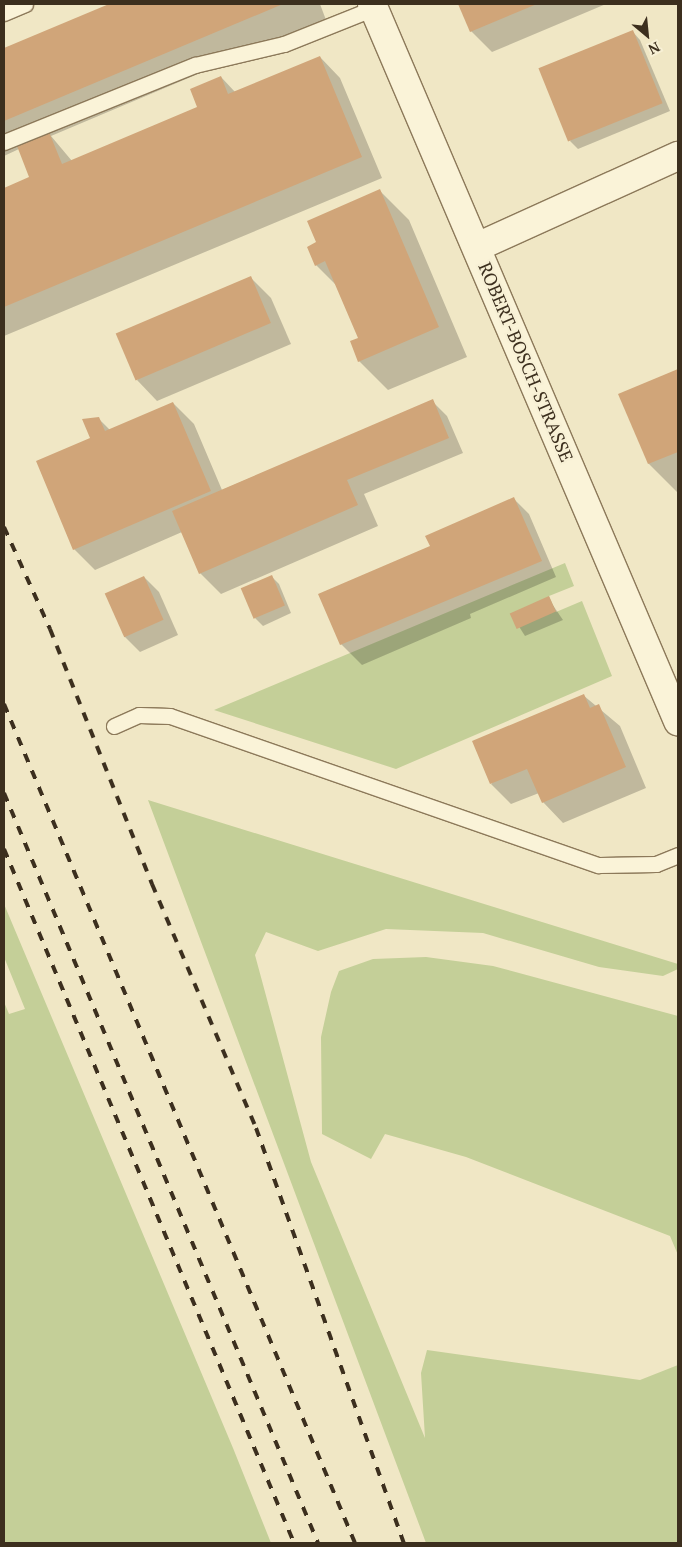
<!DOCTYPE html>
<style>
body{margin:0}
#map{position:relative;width:682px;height:1547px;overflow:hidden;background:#f0e7c5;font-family:"PT Serif",serif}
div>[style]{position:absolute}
.green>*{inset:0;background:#c4cf98}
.shadow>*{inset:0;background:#0003}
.building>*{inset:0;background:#d0a579;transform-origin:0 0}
.roads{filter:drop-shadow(1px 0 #8c795a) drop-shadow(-1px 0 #8c795a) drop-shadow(0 1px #8c795a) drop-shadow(0 -1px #8c795a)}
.lane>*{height:15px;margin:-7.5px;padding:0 7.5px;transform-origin:7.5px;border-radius:7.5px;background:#faf3d8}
.street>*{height:28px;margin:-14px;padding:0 14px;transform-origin:14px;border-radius:14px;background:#faf3d8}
.rail>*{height:4px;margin-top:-2px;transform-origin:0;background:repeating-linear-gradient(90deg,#3c2f1e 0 9px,transparent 0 18px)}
span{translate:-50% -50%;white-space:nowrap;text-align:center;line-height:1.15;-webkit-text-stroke:4.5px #f7f0d5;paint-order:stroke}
.street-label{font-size:18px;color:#3c2f1e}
.frame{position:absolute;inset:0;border:5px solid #3c2f1e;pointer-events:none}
.north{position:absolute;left:622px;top:10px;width:50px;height:50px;-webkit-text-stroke:4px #f7f0d5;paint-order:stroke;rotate:152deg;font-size:14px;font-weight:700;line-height:20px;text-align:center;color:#3c2f1e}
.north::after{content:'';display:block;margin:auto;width:18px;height:22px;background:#3c2f1e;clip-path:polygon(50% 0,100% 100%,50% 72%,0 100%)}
</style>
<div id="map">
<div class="green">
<i style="clip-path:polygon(565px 563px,574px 586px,549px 596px,556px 612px,582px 601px,612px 676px,396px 769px,214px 710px)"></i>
<i style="clip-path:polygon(148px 800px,678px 964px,678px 969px,663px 976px,599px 967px,483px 933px,386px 929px,318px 951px,266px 932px,255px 955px,311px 1162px,425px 1438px,421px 1373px,427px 1350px,640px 1380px,678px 1365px,678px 1543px,426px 1543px)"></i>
<i style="clip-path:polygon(4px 904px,233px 1448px,271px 1543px,4px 1543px,4px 1002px,9px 1014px,25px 1009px,4px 957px)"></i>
<i style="clip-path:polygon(426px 957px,493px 966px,678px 1016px,678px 1255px,670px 1236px,466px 1157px,385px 1134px,371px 1159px,322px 1134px,321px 1037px,331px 992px,339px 971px,373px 959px)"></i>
</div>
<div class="shadow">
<i style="clip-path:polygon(112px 4px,320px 4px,326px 20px,51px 136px,72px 161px,199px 107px,221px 77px,236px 93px,320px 57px,340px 78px,382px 178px,4px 336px,4px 189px,31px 178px,19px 149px,4px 156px,4px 49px)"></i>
<i style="clip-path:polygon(460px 4px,606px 4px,492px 52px,471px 31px)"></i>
<i style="clip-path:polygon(633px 32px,640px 40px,670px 111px,578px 149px,570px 141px)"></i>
<i style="clip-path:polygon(380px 191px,409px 220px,467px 357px,388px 390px,359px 361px,360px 338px,337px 286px,316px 265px,318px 243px)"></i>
<i style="clip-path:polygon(250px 277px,271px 298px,291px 344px,157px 401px,137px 380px)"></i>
<i style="clip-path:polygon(678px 370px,678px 493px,649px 464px,620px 395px)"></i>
<i style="clip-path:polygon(432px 401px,447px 416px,463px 453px,364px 494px,378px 526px,221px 594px,200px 573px,182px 532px,95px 570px,74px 549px,92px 439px,98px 418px,110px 430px,173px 403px,194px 424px,222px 490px)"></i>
<i style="clip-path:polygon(514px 499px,529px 514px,556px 577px,470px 614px,471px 618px,362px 665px,341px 644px,434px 552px)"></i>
<i style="clip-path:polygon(144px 577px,159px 592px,178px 635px,140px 652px,125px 637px,106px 594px)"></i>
<i style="clip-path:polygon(272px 577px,279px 584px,291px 613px,263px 626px,255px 618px)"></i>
<i style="clip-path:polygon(548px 598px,563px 620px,525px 636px,511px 614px)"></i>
<i style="clip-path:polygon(583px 695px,620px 726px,646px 788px,563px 823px,543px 802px,539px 793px,511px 804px,491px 784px)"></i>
</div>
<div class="building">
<i style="clip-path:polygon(109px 4px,283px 4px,4px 121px,4px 48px)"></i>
<i style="clip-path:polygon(458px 4px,537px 4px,470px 32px)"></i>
<i style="left:633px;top:30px;width:79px;height:102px;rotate:68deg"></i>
<i style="clip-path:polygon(320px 56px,362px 157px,4px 307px,4px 188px,29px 177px,17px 146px,49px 132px,62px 164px,197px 107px,190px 89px,221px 76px,228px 94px)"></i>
<i style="clip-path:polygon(380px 189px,439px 327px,358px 362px,350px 341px,358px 338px,325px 261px,315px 266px,307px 247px,316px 242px,307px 221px)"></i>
<i style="left:251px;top:276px;width:51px;height:147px;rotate:67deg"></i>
<i style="clip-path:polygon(678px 369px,678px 452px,648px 464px,618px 394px)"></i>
<i style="clip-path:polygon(433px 399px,449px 438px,347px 480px,358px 505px,199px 574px,172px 511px)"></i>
<i style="clip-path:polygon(173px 402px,211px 491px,73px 550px,36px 461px,90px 438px,82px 419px,99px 417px,105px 431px)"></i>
<i style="clip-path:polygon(514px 497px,542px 561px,340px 645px,318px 594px,430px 546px,425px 536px)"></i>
<i style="left:272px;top:575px;width:33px;height:34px;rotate:67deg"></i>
<i style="left:144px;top:576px;width:48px;height:43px;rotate:66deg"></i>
<i style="left:549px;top:596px;width:17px;height:43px;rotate:66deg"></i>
<i style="clip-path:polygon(584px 694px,590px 708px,599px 704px,626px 767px,542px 803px,527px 769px,490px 784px,472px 741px)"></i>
</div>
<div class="roads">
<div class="lane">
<i style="left:4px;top:13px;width:23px;rotate:-23deg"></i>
<i style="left:4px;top:142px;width:206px;rotate:-22deg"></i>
<i style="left:195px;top:65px;width:91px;rotate:-13.3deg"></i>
<i style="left:284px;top:44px;width:97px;rotate:-21.8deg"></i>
<i style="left:114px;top:726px;width:27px;rotate:-24deg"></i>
<i style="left:139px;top:715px;width:31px;rotate:2deg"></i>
<i style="left:170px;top:716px;width:454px;rotate:19.2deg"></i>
<i style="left:599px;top:865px;width:57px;rotate:-1deg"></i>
<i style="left:656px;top:864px;width:24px;rotate:-22deg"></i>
</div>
<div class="street">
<i style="left:372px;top:4px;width:780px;rotate:66.89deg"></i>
<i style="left:477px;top:247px;width:221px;rotate:-24.4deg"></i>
</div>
</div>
<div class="rail">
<i style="left:4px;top:527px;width:112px;rotate:65.7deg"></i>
<i style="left:50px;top:629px;width:275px;rotate:68.2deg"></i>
<i style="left:152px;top:884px;width:265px;rotate:66.9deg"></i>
<i style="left:256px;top:1128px;width:441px;rotate:70.4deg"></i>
<i style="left:4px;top:704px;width:909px;rotate:67.3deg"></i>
<i style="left:4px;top:793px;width:813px;rotate:67.28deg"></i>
<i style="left:4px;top:849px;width:752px;rotate:67.32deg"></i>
</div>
<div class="street-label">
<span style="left:526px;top:362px;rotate:67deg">ROBERT-BOSCH-STRASSE</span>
</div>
<div class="frame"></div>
<div class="north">N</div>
</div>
